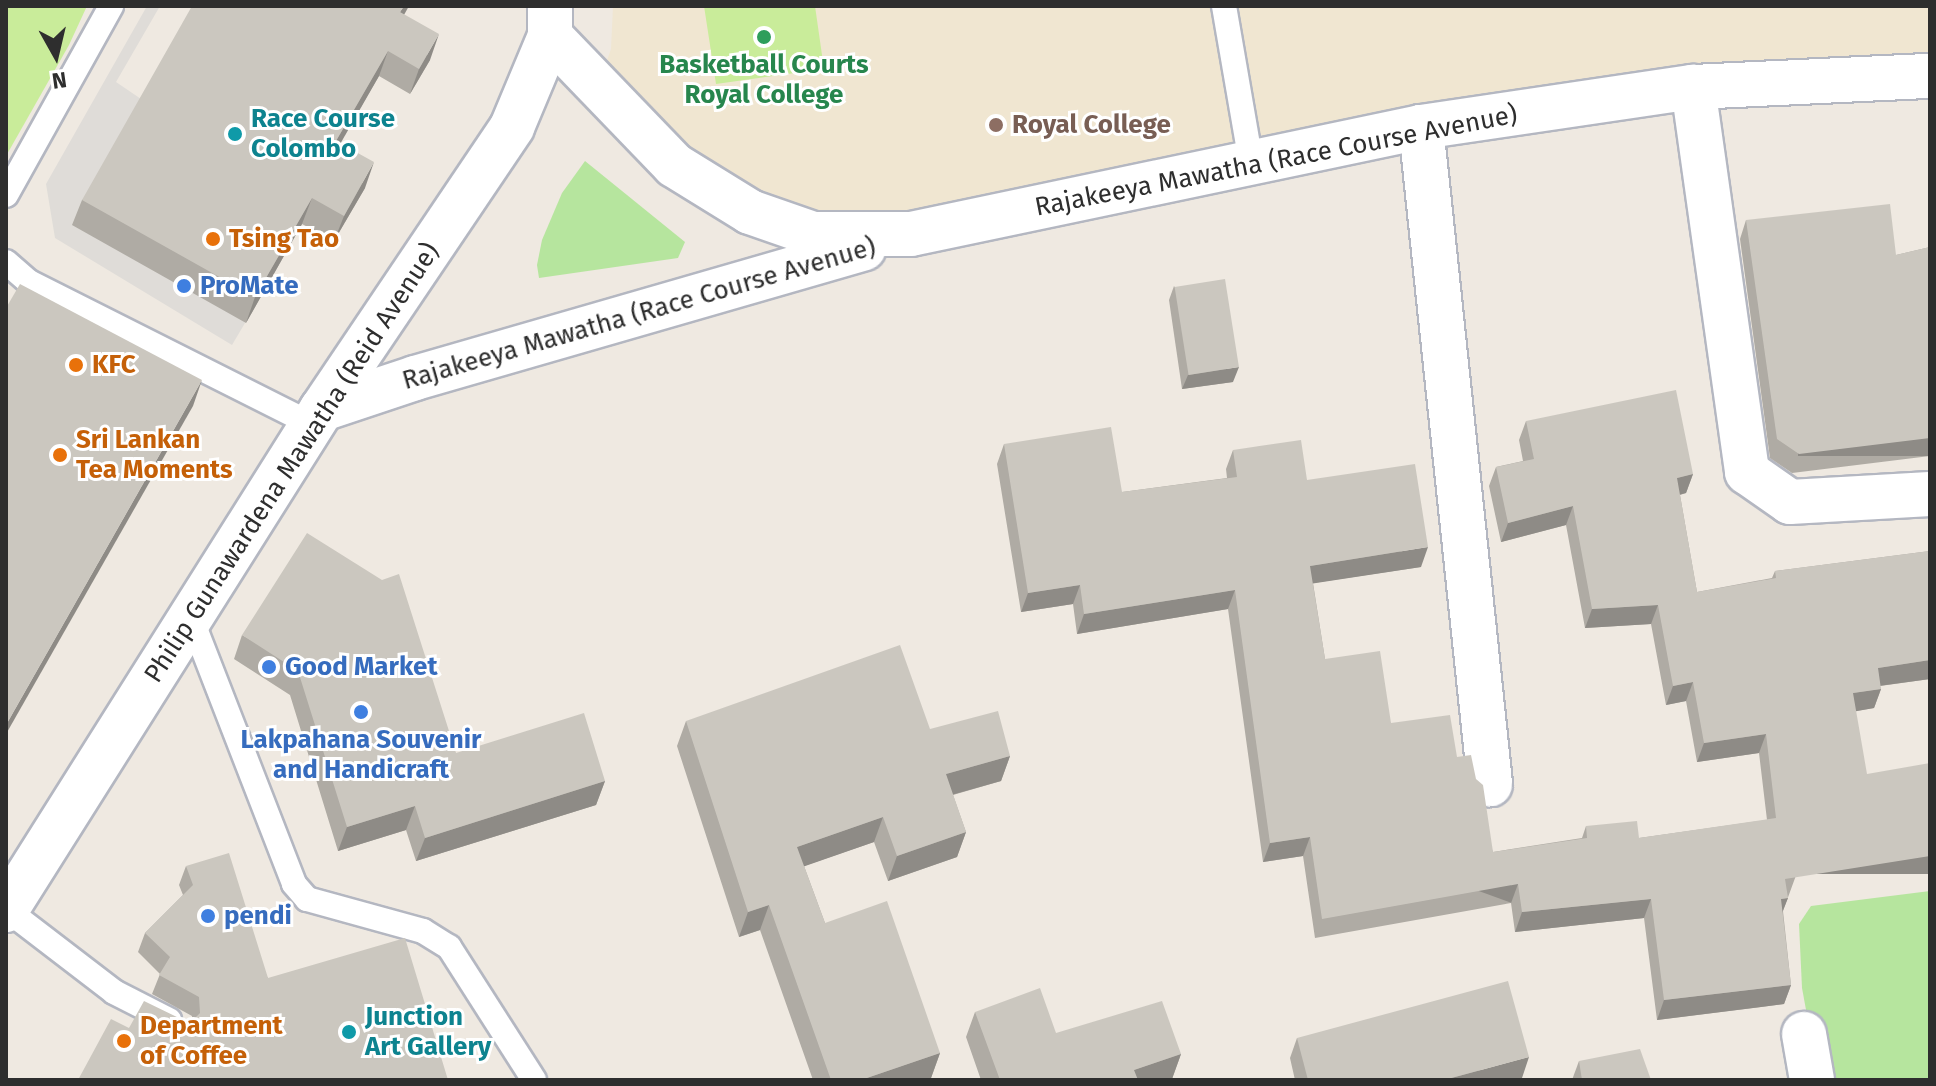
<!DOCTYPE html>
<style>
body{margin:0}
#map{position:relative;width:1936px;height:1086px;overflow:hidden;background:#efe9e1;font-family:"Fira Sans",sans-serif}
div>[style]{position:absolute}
.education>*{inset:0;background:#f0e6d1}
.green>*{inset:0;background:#b6e59e}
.pitch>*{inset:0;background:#c9ec9a}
.plaza>*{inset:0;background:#dfdcd8}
.roads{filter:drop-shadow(2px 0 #b4b7c1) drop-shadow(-2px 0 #b4b7c1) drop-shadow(0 2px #b4b7c1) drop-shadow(0 -2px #b4b7c1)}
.lane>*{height:24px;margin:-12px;padding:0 12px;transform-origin:12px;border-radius:12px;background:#fff}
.street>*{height:44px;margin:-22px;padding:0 22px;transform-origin:22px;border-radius:22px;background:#fff}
.secondary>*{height:44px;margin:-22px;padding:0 22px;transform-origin:22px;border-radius:22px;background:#fff}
.wall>*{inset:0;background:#afaba4}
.shaded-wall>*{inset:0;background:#8e8b86;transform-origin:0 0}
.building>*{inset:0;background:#cbc7bf;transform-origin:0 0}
.dots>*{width:22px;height:22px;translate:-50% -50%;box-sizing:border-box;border:4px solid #fff;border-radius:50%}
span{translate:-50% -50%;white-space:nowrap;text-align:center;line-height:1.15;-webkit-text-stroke:6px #fff;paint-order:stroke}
.leisure-label{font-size:26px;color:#27864d;font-weight:700}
.culture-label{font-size:26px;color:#0d838f;font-weight:700}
.left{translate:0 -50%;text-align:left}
.education-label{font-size:26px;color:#785e54;font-weight:700}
.street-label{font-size:26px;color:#2e2e2e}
.food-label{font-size:26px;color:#c56008;font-weight:700}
.shop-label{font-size:26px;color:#366cbe;font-weight:700}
.frame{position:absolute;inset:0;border:8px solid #2e2e2e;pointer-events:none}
.north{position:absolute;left:16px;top:16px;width:80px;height:80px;-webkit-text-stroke:6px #fff;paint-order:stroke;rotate:172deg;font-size:22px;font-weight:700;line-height:32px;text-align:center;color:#2e2e2e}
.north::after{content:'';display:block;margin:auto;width:28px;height:36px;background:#2e2e2e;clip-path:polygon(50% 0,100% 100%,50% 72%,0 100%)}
</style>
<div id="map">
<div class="education">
<i style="clip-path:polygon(613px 6px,1930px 6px,1930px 52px,1691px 67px,909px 213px,816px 214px,760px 194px,687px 149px,604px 69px,611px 49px)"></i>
</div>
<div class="green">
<i style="clip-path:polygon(585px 161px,685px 242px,678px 258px,539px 278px,537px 265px,542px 240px,562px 193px)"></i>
<i style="clip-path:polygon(1930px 891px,1930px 1080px,1819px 1080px,1802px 988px,1799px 924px,1811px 906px)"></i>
</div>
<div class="pitch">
<i style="clip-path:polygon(6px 6px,87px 6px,69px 45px,6px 156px)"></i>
<i style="clip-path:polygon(704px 6px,815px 6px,824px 69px,716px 84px)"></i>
</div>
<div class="plaza">
<i style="clip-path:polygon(147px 6px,160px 6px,116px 82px,144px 101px,245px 323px,232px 345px,55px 238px,46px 184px)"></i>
</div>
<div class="roads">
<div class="lane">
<i style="left:1224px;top:6px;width:159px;rotate:80.2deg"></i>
<i style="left:6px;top:195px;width:216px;rotate:-60.9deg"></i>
<i style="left:6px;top:262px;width:30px;rotate:41deg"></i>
<i style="left:29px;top:282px;width:318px;rotate:26.7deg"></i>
<i style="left:191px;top:618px;width:285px;rotate:68.8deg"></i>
<i style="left:294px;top:884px;width:20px;rotate:49deg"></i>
<i style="left:307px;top:899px;width:120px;rotate:15.4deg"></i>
<i style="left:423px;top:931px;width:31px;rotate:32deg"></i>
<i style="left:449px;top:947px;width:158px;rotate:57.4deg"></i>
<i style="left:6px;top:909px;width:136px;rotate:37.5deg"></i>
<i style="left:114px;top:992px;width:62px;rotate:27deg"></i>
</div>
<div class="street">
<i style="left:1693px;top:87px;width:389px;rotate:82deg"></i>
<i style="left:1747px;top:472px;width:52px;rotate:34.9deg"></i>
<i style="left:1790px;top:502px;width:140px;rotate:-3.3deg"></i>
<i style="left:1421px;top:127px;width:661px;rotate:84deg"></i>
<i style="left:1804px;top:1034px;width:47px;rotate:80.1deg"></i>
</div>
<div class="secondary">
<i style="left:550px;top:36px;width:179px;rotate:46.1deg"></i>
<i style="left:674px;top:165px;width:89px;rotate:31.7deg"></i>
<i style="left:750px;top:212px;width:67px;rotate:19.2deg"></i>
<i style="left:813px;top:234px;width:98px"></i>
<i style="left:911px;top:234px;width:521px;rotate:-11.85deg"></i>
<i style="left:1421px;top:127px;width:275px;rotate:-8.4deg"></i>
<i style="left:1693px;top:87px;width:237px;rotate:-2.7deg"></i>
<i style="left:322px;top:409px;width:98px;rotate:-18.4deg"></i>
<i style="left:415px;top:378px;width:467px;rotate:-16.1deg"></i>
<i style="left:6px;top:910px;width:592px;rotate:-57.76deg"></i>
<i style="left:322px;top:409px;width:340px;rotate:-56deg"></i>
<i style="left:512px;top:127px;width:99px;rotate:-67.3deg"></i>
<i style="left:550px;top:36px;width:27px;rotate:-90deg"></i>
</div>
</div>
<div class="wall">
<i style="clip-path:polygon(404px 15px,430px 60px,410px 94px,379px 76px,340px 143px,365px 188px,334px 241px,302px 224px,246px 323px,72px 225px,82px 200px)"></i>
<i style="clip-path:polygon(1746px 220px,1896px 255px,1930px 247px,1930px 456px,1792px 473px,1770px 458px,1740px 239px)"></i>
<i style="clip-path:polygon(1174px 286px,1233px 382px,1182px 389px,1169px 300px)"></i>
<i style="clip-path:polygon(1526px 421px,1693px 474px,1686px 493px,1680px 495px,1697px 592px,1772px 578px,1775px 571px,1930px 551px,1930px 679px,1880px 686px,1881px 689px,1874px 708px,1856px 711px,1783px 911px,1791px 985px,1784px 1004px,1657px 1020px,1644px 918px,1515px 932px,1511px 903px,1315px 938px,1303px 856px,1263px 862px,1228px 609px,1077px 634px,1073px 604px,1021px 612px,997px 464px,1004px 444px,1122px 492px,1227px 478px,1226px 469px,1233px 450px,1307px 480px,1421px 567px,1313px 583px,1325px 659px,1391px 723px,1457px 757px,1493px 852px,1582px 838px,1586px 826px,1639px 838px,1767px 820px,1759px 753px,1697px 762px,1686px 701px,1666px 705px,1651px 624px,1585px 628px,1566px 525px,1501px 542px,1489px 486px,1496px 467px,1523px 461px,1519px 440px)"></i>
<i style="clip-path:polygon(242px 635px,456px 753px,605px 781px,596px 805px,416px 861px,406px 830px,338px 851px,290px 695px,234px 659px)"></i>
<i style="clip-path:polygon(686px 721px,1010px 756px,1001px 781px,953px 795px,966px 832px,957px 857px,888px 881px,874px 842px,804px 866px,825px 923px,940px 1053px,931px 1078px,925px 1080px,813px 1080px,760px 930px,739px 937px,677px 746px)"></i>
<i style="clip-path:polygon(186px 866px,268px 978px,448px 1080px,129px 1028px,192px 1018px,192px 1016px,152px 994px,160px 974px,138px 952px,145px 933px,183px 895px,179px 885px)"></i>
<i style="clip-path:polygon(975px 1012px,1056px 1033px,1181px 1054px,1172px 1079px,1170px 1080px,981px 1080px,966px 1037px)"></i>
<i style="clip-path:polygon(1297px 1038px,1522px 1078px,1513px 1080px,1295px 1080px,1290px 1058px)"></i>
<i style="clip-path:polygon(1579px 1061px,1651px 1080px,1572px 1080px)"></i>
</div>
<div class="shaded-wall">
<i style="clip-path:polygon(404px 6px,409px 6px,391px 38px,400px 12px)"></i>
<i style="clip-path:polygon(439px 34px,430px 60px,410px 94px,419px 69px)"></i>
<i style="clip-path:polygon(388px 51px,379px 76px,327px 167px,336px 141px)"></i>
<i style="clip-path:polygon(374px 162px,365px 188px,334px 241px,344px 216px)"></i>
<i style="clip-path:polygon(312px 198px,302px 224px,246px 323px,255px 297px)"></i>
<i style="clip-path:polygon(1239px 367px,1233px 382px,1182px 389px,1188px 375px)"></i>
<i style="clip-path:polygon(202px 380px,193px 406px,6px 734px,6px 725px)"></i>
<i style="left:1930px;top:438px;width:18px;height:132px;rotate:90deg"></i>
<i style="clip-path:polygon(1693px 474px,1686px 493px,1670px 497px,1677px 478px)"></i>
<i style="clip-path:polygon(1573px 506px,1566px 525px,1501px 542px,1508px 523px)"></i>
<i style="clip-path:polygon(1428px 547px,1421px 567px,1303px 585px,1310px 566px)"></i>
<i style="clip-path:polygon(1080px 585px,1073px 604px,1021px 612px,1028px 593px)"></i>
<i style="clip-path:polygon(1235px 590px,1228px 609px,1077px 634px,1084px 614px)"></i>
<i style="clip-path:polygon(1658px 605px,1651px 624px,1585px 628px,1592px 609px)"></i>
<i style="clip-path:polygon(1930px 660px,1930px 679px,1871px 687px,1878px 668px)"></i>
<i style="clip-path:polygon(1693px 682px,1686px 701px,1666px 705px,1673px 686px)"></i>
<i style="clip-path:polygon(1881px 689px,1874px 708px,1846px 713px,1853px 693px)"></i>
<i style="clip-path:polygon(1766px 734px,1759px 753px,1697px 762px,1704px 743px)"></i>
<i style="clip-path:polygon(1010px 756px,1001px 781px,937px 799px,946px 774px)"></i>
<i style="clip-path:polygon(605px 781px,596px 805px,416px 861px,425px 838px)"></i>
<i style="clip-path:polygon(415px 806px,406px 830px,338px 851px,347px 827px)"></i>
<i style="clip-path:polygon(883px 817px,874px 842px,788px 872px,797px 847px)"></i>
<i style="clip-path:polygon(966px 832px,957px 857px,888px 881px,897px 856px)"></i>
<i style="clip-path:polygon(1310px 837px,1303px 856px,1263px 862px,1270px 843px)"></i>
<i style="left:1930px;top:856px;width:18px;height:147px;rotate:90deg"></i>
<i style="left:1518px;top:884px;width:20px;height:199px;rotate:110deg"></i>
<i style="clip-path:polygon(1788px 898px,1780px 918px,1781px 899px)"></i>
<i style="clip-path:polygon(1651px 899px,1644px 918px,1515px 932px,1522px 912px)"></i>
<i style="clip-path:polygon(769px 905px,760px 930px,739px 937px,748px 912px)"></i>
<i style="clip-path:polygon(1791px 985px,1784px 1004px,1657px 1020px,1664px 1000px)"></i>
<i style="clip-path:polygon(940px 1053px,931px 1078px,925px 1080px,861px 1080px)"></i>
<i style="clip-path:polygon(1181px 1054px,1172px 1079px,1131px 1080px,1134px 1070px)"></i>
<i style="clip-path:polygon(1529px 1057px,1522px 1078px,1513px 1080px,1444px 1080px)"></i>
</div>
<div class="building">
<i style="clip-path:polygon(192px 6px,404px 6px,400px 12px,439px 34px,419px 69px,388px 51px,336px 141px,374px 162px,344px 216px,312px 198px,255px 297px,82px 200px)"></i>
<i style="clip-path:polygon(1890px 204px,1896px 255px,1930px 247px,1930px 438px,1799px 454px,1777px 439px,1746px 220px)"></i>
<i style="left:1225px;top:279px;width:89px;height:51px;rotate:81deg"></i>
<i style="clip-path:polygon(20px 284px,202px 380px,6px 725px,6px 308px)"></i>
<i style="clip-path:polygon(1676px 390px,1693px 474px,1677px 478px,1697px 592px,1776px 578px,1775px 571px,1930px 551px,1930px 660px,1878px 668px,1881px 689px,1853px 693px,1867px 774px,1930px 763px,1930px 856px,1785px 879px,1788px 898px,1781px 899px,1791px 985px,1664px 1000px,1651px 899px,1522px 912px,1518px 884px,1322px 919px,1310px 837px,1270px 843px,1235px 590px,1084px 614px,1080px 585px,1028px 593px,1004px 444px,1111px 427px,1122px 492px,1237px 477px,1233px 450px,1301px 440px,1307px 480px,1415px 464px,1428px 547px,1310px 566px,1325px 659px,1380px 651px,1391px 723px,1450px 715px,1457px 757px,1471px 755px,1476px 779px,1483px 785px,1493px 852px,1587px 838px,1586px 826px,1637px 821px,1639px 838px,1776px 818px,1766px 734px,1704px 743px,1693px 682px,1673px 686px,1658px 605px,1592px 609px,1573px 506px,1508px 523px,1496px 467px,1534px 459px,1526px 421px)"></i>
<i style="clip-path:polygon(307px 533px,382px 580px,399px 574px,456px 753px,584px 713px,605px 781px,425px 838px,415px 806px,347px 827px,298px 671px,242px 635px)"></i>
<i style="clip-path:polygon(900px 645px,930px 729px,998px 711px,1010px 756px,946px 774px,966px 832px,897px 856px,883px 817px,797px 847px,825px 923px,887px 901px,940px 1053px,861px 1080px,831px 1080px,769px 905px,748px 912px,686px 721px)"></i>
<i style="clip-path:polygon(229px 853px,268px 978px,405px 938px,448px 1080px,78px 1080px,111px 1019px,129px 1028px,144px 1001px,181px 1019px,195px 1018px,200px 1013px,199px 997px,159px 975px,170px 957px,145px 933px,193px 885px,186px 866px)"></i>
<i style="clip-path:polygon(1508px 981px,1529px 1057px,1444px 1080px,1308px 1080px,1297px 1038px)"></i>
<i style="clip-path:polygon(1040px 988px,1056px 1033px,1162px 1001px,1181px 1054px,1134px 1070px,1138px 1080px,1000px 1080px,975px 1012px)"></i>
<i style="clip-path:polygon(1640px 1049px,1651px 1080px,1582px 1080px,1579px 1061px)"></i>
</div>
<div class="dots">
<i style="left:764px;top:37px;background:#2e9e5b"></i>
<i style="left:996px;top:125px;background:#8d6e63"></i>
<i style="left:235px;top:134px;background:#0f9aa8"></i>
<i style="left:213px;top:239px;background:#e8710a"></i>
<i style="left:184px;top:286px;background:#3f7fe0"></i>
<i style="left:76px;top:365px;background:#e8710a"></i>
<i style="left:60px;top:455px;background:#e8710a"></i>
<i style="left:269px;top:667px;background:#3f7fe0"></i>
<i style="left:361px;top:712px;background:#3f7fe0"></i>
<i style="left:208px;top:916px;background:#3f7fe0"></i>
<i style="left:349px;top:1032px;background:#0f9aa8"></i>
<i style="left:124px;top:1041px;background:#e8710a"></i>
</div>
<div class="leisure-label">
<span style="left:764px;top:80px">Basketball Courts<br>Royal College</span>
</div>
<div class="culture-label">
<span class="left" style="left:251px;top:134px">Race Course<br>Colombo</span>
<span class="left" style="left:365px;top:1032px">Junction<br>Art Gallery</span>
</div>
<div class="education-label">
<span class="left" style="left:1012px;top:125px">Royal College</span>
</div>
<div class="street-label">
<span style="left:1276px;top:161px;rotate:-11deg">Rajakeeya Mawatha (Race Course Avenue)</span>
<span style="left:639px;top:314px;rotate:-16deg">Rajakeeya Mawatha (Race Course Avenue)</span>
<span style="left:292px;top:463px;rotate:-57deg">Philip Gunawardena Mawatha (Reid Avenue)</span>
</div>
<div class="food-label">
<span class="left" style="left:229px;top:239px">Tsing Tao</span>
<span class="left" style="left:92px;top:365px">KFC</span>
<span class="left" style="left:76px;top:455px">Sri Lankan<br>Tea Moments</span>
<span class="left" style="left:140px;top:1041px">Department<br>of Coffee</span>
</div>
<div class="shop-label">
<span class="left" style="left:200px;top:286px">ProMate</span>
<span class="left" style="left:285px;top:667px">Good Market</span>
<span style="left:361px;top:755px">Lakpahana Souvenir<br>and Handicraft</span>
<span class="left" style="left:224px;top:916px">pendi</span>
</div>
<div class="frame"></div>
<div class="north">N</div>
</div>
